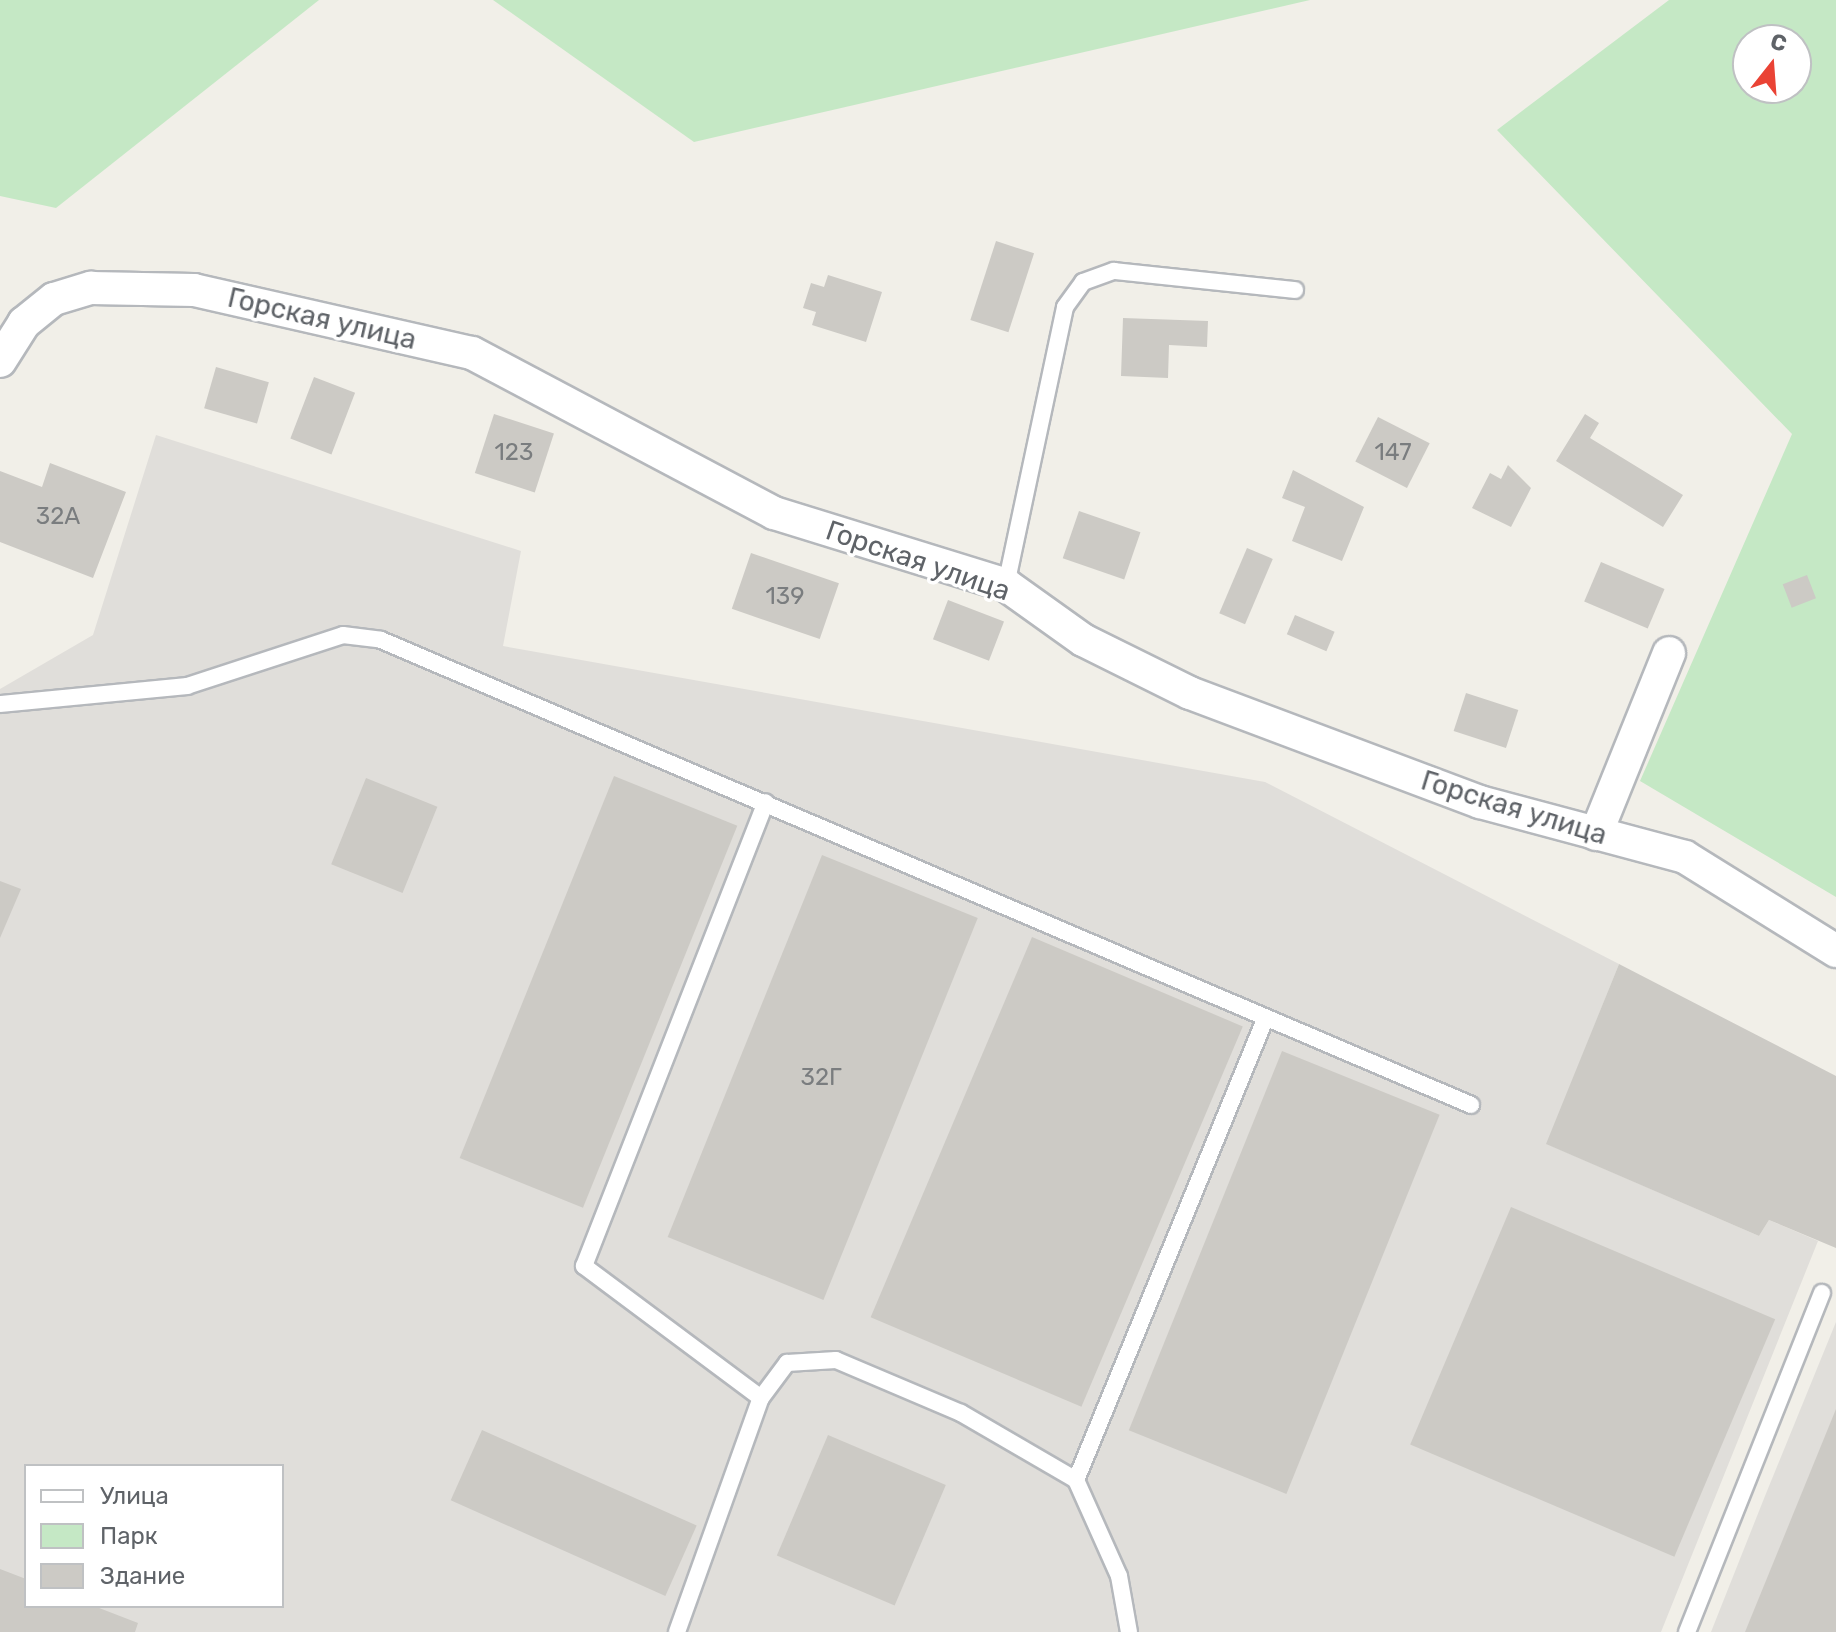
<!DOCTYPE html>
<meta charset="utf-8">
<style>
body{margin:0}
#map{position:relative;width:1836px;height:1632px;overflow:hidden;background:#f1efe8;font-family:Rubik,sans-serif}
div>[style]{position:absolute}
.industrial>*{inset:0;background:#e0deda}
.green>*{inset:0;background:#c5e8c5}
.building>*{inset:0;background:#cccac5;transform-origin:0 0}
.roads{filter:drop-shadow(2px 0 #b5b8bc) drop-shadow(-2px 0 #b5b8bc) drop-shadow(0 2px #b5b8bc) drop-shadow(0 -2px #b5b8bc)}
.service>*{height:16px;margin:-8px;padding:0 8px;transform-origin:8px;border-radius:8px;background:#fff}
.minor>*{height:32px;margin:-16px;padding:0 16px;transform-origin:16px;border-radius:16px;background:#fff}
span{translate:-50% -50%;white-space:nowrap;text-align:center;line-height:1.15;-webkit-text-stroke:7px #fff;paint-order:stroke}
.number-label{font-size:24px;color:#7a7d7f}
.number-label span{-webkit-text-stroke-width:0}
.street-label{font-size:28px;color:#5f6368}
.legend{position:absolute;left:24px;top:1464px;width:260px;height:144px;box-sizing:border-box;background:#fff;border:2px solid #bfc1c3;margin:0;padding:10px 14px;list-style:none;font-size:24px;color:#5f6368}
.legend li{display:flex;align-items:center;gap:16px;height:40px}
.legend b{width:40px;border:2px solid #bfc1c3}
.north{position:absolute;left:1732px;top:24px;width:80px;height:80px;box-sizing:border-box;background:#fff;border:2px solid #bfc1c3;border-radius:50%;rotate:17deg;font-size:22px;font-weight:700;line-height:32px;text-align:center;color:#5f6368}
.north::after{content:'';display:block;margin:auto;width:28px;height:36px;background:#ea4335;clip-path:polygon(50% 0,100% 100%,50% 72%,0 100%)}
</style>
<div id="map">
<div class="industrial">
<i style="clip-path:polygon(evenodd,156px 435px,521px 551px,503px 646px,1265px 782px,1619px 964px,1547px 1144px,1759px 1236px,1769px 1220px,1818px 1241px,1661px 1632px,0 1632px,0 689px,93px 635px,156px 435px,26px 1466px,282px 1466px,282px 1606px,26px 1606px,26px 1466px)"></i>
<i style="clip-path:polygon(1836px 1322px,1836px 1632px,1711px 1632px,1765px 1496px)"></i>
</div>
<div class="green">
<i style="clip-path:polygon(0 0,319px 0,56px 208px,0 196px)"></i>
<i style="clip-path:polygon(493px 0,1310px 0,694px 142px)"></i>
<i style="clip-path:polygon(evenodd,1669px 0,1836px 0,1836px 897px,1640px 781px,1792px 434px,1497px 130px,1669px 0,1748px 40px,1796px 40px,1796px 88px,1748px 88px,1748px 40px)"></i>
</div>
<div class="building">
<i style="left:996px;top:241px;width:40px;height:83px;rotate:18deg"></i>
<i style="clip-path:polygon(828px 275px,882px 292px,866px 342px,812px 325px,816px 312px,803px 308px,811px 283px,824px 287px)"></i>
<i style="clip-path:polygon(1123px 318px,1208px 321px,1207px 347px,1169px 345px,1168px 378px,1121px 376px)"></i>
<i style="left:216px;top:367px;width:55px;height:43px;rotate:16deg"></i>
<i style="left:314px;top:377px;width:44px;height:66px;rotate:21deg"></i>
<i style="left:494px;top:414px;width:63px;height:62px;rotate:18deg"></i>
<i style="clip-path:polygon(1585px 414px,1599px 423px,1590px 438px,1683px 495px,1663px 527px,1556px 461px)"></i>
<i style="left:1378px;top:417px;width:58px;height:50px;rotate:27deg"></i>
<i style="clip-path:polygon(50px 463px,126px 492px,93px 578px,0 542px,0 471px,42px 487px)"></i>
<i style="clip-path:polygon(1508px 465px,1531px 488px,1511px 527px,1472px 508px,1490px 473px,1501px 479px)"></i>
<i style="clip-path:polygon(1293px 470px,1364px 507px,1342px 561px,1292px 541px,1305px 507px,1282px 498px)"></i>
<i style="left:1079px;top:511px;width:65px;height:50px;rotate:19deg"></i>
<i style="left:1247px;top:548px;width:28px;height:71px;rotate:23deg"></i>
<i style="left:751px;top:553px;width:93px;height:59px;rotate:19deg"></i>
<i style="left:1601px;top:562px;width:69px;height:43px;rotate:23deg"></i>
<i style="left:1807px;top:575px;width:25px;height:26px;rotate:69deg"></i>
<i style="left:948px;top:600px;width:60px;height:42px;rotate:21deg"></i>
<i style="left:1295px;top:615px;width:43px;height:21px;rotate:23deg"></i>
<i style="left:1466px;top:693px;width:55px;height:40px;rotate:18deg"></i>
<i style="left:614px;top:776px;width:133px;height:412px;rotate:22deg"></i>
<i style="left:366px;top:778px;width:77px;height:93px;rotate:22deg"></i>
<i style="left:822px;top:855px;width:168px;height:412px;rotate:22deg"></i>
<i style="clip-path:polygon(0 881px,21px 889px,0 938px)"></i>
<i style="left:1032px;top:937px;width:229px;height:413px;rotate:23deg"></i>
<i style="clip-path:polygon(1619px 964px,1836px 1076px,1836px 1248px,1769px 1220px,1759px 1236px,1546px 1144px)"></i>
<i style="left:1282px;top:1051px;width:170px;height:409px;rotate:22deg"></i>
<i style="left:1511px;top:1207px;width:287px;height:258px;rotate:23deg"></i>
<i style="clip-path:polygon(1836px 1409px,1836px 1632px,1745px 1632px)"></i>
<i style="left:482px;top:1430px;width:235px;height:77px;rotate:24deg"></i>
<i style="left:828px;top:1435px;width:128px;height:131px;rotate:23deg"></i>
<i style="clip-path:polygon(0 1569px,26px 1579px,26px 1606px,94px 1606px,138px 1623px,135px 1632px,0 1632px)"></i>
</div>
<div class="roads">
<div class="service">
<i style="left:1006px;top:585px;width:284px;rotate:-78deg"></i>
<i style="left:1065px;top:307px;width:31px;rotate:-54deg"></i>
<i style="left:1083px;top:282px;width:33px;rotate:-20deg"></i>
<i style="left:1114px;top:271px;width:182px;rotate:6deg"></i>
<i style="left:0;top:704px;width:188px;rotate:-5.5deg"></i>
<i style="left:187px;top:686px;width:164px;rotate:-18.1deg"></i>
<i style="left:343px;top:635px;width:38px;rotate:7deg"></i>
<i style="left:381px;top:640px;width:1185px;rotate:23.1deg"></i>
<i style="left:761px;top:1398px;width:44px;rotate:-53.4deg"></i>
<i style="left:787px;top:1363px;width:49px;rotate:-3.5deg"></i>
<i style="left:836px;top:1360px;width:136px;rotate:23deg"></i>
<i style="left:961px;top:1413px;width:133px;rotate:30.2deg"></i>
<i style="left:1076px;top:1480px;width:105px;rotate:65.9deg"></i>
<i style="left:1119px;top:1576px;width:57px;rotate:79.9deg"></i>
<i style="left:1076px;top:1480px;width:500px;rotate:-67.69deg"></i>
<i style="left:677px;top:1632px;width:249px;rotate:-70.3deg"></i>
<i style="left:761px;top:1398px;width:221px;rotate:-143.3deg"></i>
<i style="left:584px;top:1266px;width:498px;rotate:-68.6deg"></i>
<i style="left:1687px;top:1632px;width:365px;rotate:-68.3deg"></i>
</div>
<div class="minor">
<i style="left:0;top:361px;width:45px;rotate:-57.7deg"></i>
<i style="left:24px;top:323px;width:38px;rotate:-39deg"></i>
<i style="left:54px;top:299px;width:39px;rotate:-17deg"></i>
<i style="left:91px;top:288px;width:103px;rotate:1.1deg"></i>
<i style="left:194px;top:290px;width:285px;rotate:12.8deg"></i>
<i style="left:472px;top:353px;width:342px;rotate:27.9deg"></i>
<i style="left:774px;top:513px;width:243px;rotate:17.2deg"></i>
<i style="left:1006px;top:585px;width:95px;rotate:35.5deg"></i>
<i style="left:1083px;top:640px;width:119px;rotate:26.4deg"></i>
<i style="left:1190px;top:693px;width:310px;rotate:20.6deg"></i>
<i style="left:1480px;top:802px;width:212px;rotate:15deg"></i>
<i style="left:1685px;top:857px;width:178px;rotate:31.9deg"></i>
<i style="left:1596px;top:834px;width:195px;rotate:-68deg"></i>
</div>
</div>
<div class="number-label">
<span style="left:514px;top:453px">123</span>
<span style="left:1393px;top:453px">147</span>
<span style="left:58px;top:517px">32А</span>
<span style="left:785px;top:597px">139</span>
<span style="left:821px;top:1078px">32Г</span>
</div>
<div class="street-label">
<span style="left:322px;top:319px;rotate:13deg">Горская улица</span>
<span style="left:918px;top:561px;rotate:19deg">Горская улица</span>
<span style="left:1514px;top:808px;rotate:17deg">Горская улица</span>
</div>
<ul class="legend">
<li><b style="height:10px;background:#fff"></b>Улица</li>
<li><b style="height:22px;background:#c5e8c5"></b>Парк</li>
<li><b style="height:22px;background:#cccac5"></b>Здание</li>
</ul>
<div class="north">С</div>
</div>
